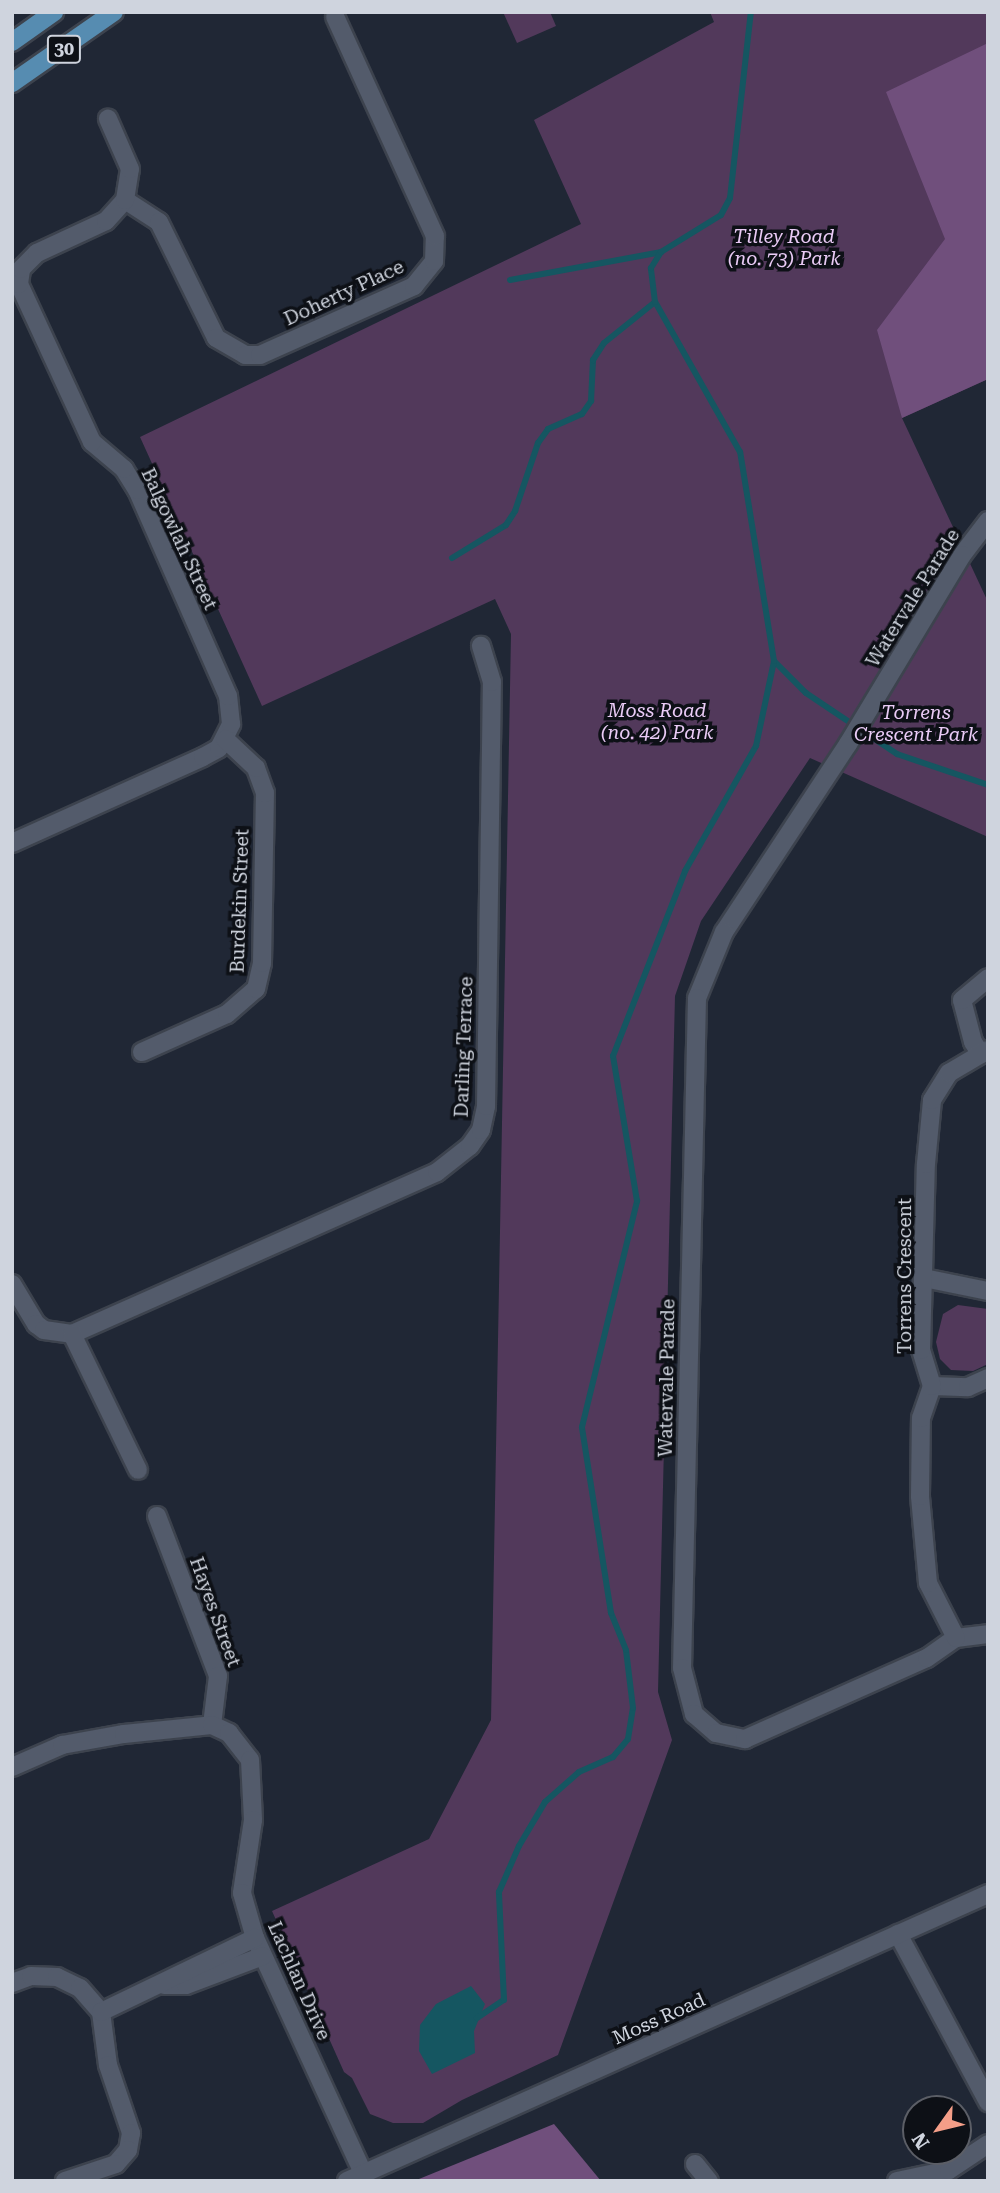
<!DOCTYPE html>
<style>
body{margin:0}
#map{position:relative;width:1000px;height:2193px;overflow:hidden;background:#202735;font-family:"Roboto Serif",serif}
div>[style]{position:absolute}
.green>*{inset:0;background:#52395b}
.forest>*{inset:0;background:#704f7c}
.water>*{inset:0;background:#155661}
.stream>*{height:6px;margin:-3px;padding:0 3px;transform-origin:3px;border-radius:3px;background:#155661}
.roads{filter:drop-shadow(2px 0 #3d434e) drop-shadow(-2px 0 #3d434e) drop-shadow(0 2px #3d434e) drop-shadow(0 -2px #3d434e)}
.minor>*{height:18px;margin:-9px;padding:0 9px;transform-origin:9px;border-radius:9px;background:#535b6b}
.major>*{height:18px;margin:-9px;padding:0 9px;transform-origin:9px;border-radius:9px;background:#568cb1}
span{translate:-50% -50%;white-space:nowrap;text-align:center;line-height:1.15;-webkit-text-stroke:7px #0d1016;paint-order:stroke}
.shield-label span{padding:2px 5px;background:#0d1016;border:2px solid;border-radius:5px;-webkit-text-stroke-width:0}
.shield-label{font-size:18px;color:#cfd4de;font-weight:700}
.park-label{font-size:19px;color:#eacbf6;font-style:italic}
.street-label{font-size:19px;color:#cfd4de}
.frame{position:absolute;inset:0;border:14px solid #cfd4de;pointer-events:none}
.north{position:absolute;left:902px;top:2095px;width:70px;height:70px;box-sizing:border-box;background:#0d1016;border:2px solid #5b5e66;border-radius:50%;rotate:236deg;font-size:19px;font-weight:700;line-height:28px;text-align:center;color:#cfd4de}
.north::after{content:'';display:block;margin:auto;width:24px;height:32px;background:#f49e88;clip-path:polygon(50% 0,100% 100%,50% 72%,0 100%)}
</style>
<div id="map">
<div class="green">
<i style="clip-path:polygon(503px 12px,550px 12px,556px 26px,517px 43px)"></i>
<i style="clip-path:polygon(710px 12px,988px 12px,988px 379px,902px 418px,988px 602px,988px 837px,810px 758px,701px 921px,675px 996px,658px 1692px,672px 1740px,558px 2055px,462px 2100px,423px 2123px,393px 2123px,370px 2114px,352px 2078px,344px 2072px,272px 1911px,429px 1839px,491px 1720px,511px 634px,495px 599px,262px 706px,140px 437px,581px 224px,534px 120px,714px 22px)"></i>
<i style="clip-path:polygon(958px 1305px,988px 1309px,988px 1364px,973px 1371px,951px 1370px,940px 1359px,936px 1342px,943px 1314px)"></i>
</div>
<div class="forest">
<i style="clip-path:polygon(988px 43px,988px 379px,902px 418px,877px 330px,945px 239px,886px 92px)"></i>
<i style="clip-path:polygon(554px 2124px,601px 2181px,414px 2181px)"></i>
</div>
<div class="water">
<i style="clip-path:polygon(471px 1986px,485px 2004px,474px 2031px,475px 2053px,432px 2074px,419px 2051px,420px 2025px,436px 2004px)"></i>
</div>
<div class="stream">
<i style="left:510px;top:280px;width:154px;rotate:-10.5deg"></i>
<i style="left:452px;top:558px;width:63px;rotate:-31.4deg"></i>
<i style="left:506px;top:525px;width:17px;rotate:-57deg"></i>
<i style="left:515px;top:511px;width:72px;rotate:-71.3deg"></i>
<i style="left:538px;top:443px;width:17px;rotate:-54deg"></i>
<i style="left:548px;top:429px;width:37px;rotate:-24deg"></i>
<i style="left:582px;top:414px;width:16px;rotate:-55deg"></i>
<i style="left:591px;top:401px;width:41px;rotate:-87.2deg"></i>
<i style="left:593px;top:360px;width:20px;rotate:-57deg"></i>
<i style="left:604px;top:343px;width:65px;rotate:-38.8deg"></i>
<i style="left:774px;top:661px;width:45px;rotate:45deg"></i>
<i style="left:806px;top:693px;width:110px;rotate:33.8deg"></i>
<i style="left:897px;top:754px;width:96px;rotate:18.8deg"></i>
<i style="left:477px;top:2018px;width:32px;rotate:-34deg"></i>
<i style="left:504px;top:2000px;width:108px;rotate:-92.7deg"></i>
<i style="left:499px;top:1892px;width:50px;rotate:-66.5deg"></i>
<i style="left:519px;top:1846px;width:51px;rotate:-59.4deg"></i>
<i style="left:545px;top:1802px;width:45px;rotate:-41.4deg"></i>
<i style="left:579px;top:1772px;width:37px;rotate:-24deg"></i>
<i style="left:613px;top:1757px;width:23px;rotate:-50deg"></i>
<i style="left:628px;top:1739px;width:31px;rotate:-81deg"></i>
<i style="left:633px;top:1708px;width:58px;rotate:-96.9deg"></i>
<i style="left:626px;top:1650px;width:40px;rotate:-112deg"></i>
<i style="left:611px;top:1613px;width:188px;rotate:-98.9deg"></i>
<i style="left:582px;top:1427px;width:233px;rotate:-76.3deg"></i>
<i style="left:637px;top:1201px;width:147px;rotate:-99.4deg"></i>
<i style="left:613px;top:1056px;width:199px;rotate:-68.7deg"></i>
<i style="left:685px;top:871px;width:144px;rotate:-60.4deg"></i>
<i style="left:756px;top:746px;width:87px;rotate:-78deg"></i>
<i style="left:774px;top:661px;width:212px;rotate:-99.2deg"></i>
<i style="left:740px;top:452px;width:172px;rotate:-119.5deg"></i>
<i style="left:655px;top:302px;width:34px;rotate:-97deg"></i>
<i style="left:651px;top:268px;width:19px;rotate:-58deg"></i>
<i style="left:661px;top:252px;width:70px;rotate:-31.7deg"></i>
<i style="left:721px;top:215px;width:19px;rotate:-62deg"></i>
<i style="left:730px;top:198px;width:187px;rotate:-83.6deg"></i>
</div>
<div class="roads">
<div class="minor">
<i style="left:125px;top:200px;width:40px;rotate:32.9deg"></i>
<i style="left:159px;top:222px;width:129px;rotate:63.8deg"></i>
<i style="left:216px;top:338px;width:34px;rotate:30deg"></i>
<i style="left:245px;top:355px;width:15px"></i>
<i style="left:260px;top:355px;width:169px;rotate:-24.1deg"></i>
<i style="left:414px;top:286px;width:32px;rotate:-51deg"></i>
<i style="left:434px;top:261px;width:25px;rotate:-88deg"></i>
<i style="left:435px;top:236px;width:241px;rotate:-114.5deg"></i>
<i style="left:988px;top:521px;width:43px;rotate:127.4deg"></i>
<i style="left:962px;top:555px;width:221px;rotate:121.1deg"></i>
<i style="left:848px;top:744px;width:225px;rotate:123.4deg"></i>
<i style="left:724px;top:932px;width:71px;rotate:112.2deg"></i>
<i style="left:697px;top:998px;width:670px;rotate:91.28deg"></i>
<i style="left:682px;top:1668px;width:48px;rotate:75.4deg"></i>
<i style="left:694px;top:1714px;width:29px;rotate:41deg"></i>
<i style="left:716px;top:1733px;width:30px;rotate:12deg"></i>
<i style="left:745px;top:1739px;width:199px;rotate:-24deg"></i>
<i style="left:927px;top:1658px;width:35px;rotate:-35deg"></i>
<i style="left:956px;top:1638px;width:32px;rotate:-7deg"></i>
<i style="left:12px;top:843px;width:209px;rotate:-24.2deg"></i>
<i style="left:203px;top:757px;width:18px;rotate:-29deg"></i>
<i style="left:219px;top:748px;width:27px;rotate:-63deg"></i>
<i style="left:231px;top:724px;width:28px;rotate:-96deg"></i>
<i style="left:228px;top:696px;width:225px;rotate:-113.8deg"></i>
<i style="left:137px;top:490px;width:25px;rotate:-122deg"></i>
<i style="left:124px;top:469px;width:42px;rotate:-139.8deg"></i>
<i style="left:92px;top:442px;width:174px;rotate:-114.8deg"></i>
<i style="left:19px;top:284px;width:15px;rotate:-82deg"></i>
<i style="left:21px;top:269px;width:23px;rotate:-45deg"></i>
<i style="left:37px;top:253px;width:76px;rotate:-24.9deg"></i>
<i style="left:106px;top:221px;width:28px;rotate:-48deg"></i>
<i style="left:125px;top:200px;width:31px;rotate:-81deg"></i>
<i style="left:130px;top:169px;width:55px;rotate:-113.7deg"></i>
<i style="left:142px;top:1052px;width:93px;rotate:-24.1deg"></i>
<i style="left:227px;top:1014px;width:38px;rotate:-41deg"></i>
<i style="left:256px;top:989px;width:27px;rotate:-77deg"></i>
<i style="left:262px;top:963px;width:170px;rotate:-89deg"></i>
<i style="left:265px;top:793px;width:27px;rotate:-110deg"></i>
<i style="left:256px;top:768px;width:42px;rotate:-136.9deg"></i>
<i style="left:981px;top:1054px;width:14px;rotate:-124deg"></i>
<i style="left:973px;top:1042px;width:43px;rotate:-104.7deg"></i>
<i style="left:962px;top:1000px;width:34px;rotate:-40deg"></i>
<i style="left:924px;top:1278px;width:65px;rotate:11.5deg"></i>
<i style="left:12px;top:1284px;width:47px;rotate:59deg"></i>
<i style="left:36px;top:1324px;width:10px;rotate:37deg"></i>
<i style="left:44px;top:1330px;width:28px;rotate:8deg"></i>
<i style="left:72px;top:1334px;width:399px;rotate:-23.9deg"></i>
<i style="left:437px;top:1172px;width:42px;rotate:-38.2deg"></i>
<i style="left:470px;top:1146px;width:19px;rotate:-55deg"></i>
<i style="left:481px;top:1130px;width:25px;rotate:-78deg"></i>
<i style="left:486px;top:1106px;width:424px;rotate:-89.2deg"></i>
<i style="left:492px;top:682px;width:38px;rotate:-107deg"></i>
<i style="left:72px;top:1334px;width:151px;rotate:64.1deg"></i>
<i style="left:932px;top:1386px;width:36px;rotate:2deg"></i>
<i style="left:968px;top:1387px;width:22px;rotate:-24deg"></i>
<i style="left:157px;top:1516px;width:171px;rotate:69.1deg"></i>
<i style="left:218px;top:1676px;width:49px;rotate:97deg"></i>
<i style="left:956px;top:1638px;width:62px;rotate:-117deg"></i>
<i style="left:928px;top:1583px;width:87px;rotate:-95.3deg"></i>
<i style="left:920px;top:1496px;width:78px;rotate:-89.3deg"></i>
<i style="left:921px;top:1418px;width:34px;rotate:-71deg"></i>
<i style="left:932px;top:1386px;width:38px;rotate:-107deg"></i>
<i style="left:921px;top:1350px;width:186px;rotate:-88.5deg"></i>
<i style="left:926px;top:1164px;width:64px;rotate:-84.6deg"></i>
<i style="left:932px;top:1100px;width:32px;rotate:-58deg"></i>
<i style="left:949px;top:1073px;width:45px;rotate:-30.5deg"></i>
<i style="left:12px;top:1767px;width:55px;rotate:-23.7deg"></i>
<i style="left:62px;top:1745px;width:63px;rotate:-10.1deg"></i>
<i style="left:124px;top:1734px;width:88px;rotate:-5.8deg"></i>
<i style="left:212px;top:1725px;width:19px;rotate:25deg"></i>
<i style="left:229px;top:1733px;width:34px;rotate:52deg"></i>
<i style="left:250px;top:1760px;width:60px;rotate:87.1deg"></i>
<i style="left:253px;top:1820px;width:74px;rotate:98.6deg"></i>
<i style="left:242px;top:1893px;width:47px;rotate:73.9deg"></i>
<i style="left:255px;top:1938px;width:259px;rotate:65.3deg"></i>
<i style="left:898px;top:1934px;width:191px;rotate:61.8deg"></i>
<i style="left:12px;top:1983px;width:20px;rotate:-20deg"></i>
<i style="left:31px;top:1976px;width:26px;rotate:2deg"></i>
<i style="left:57px;top:1977px;width:25px;rotate:26deg"></i>
<i style="left:80px;top:1988px;width:32px;rotate:49deg"></i>
<i style="left:101px;top:2012px;width:53px;rotate:82.5deg"></i>
<i style="left:108px;top:2065px;width:72px;rotate:71.3deg"></i>
<i style="left:131px;top:2133px;width:17px;rotate:100deg"></i>
<i style="left:128px;top:2150px;width:18px;rotate:131deg"></i>
<i style="left:116px;top:2164px;width:54px;rotate:161.6deg"></i>
<i style="left:164px;top:1985px;width:22px"></i>
<i style="left:186px;top:1985px;width:82px;rotate:-20.6deg"></i>
<i style="left:101px;top:2012px;width:171px;rotate:-25.7deg"></i>
<i style="left:695px;top:2164px;width:22px;rotate:51deg"></i>
<i style="left:347px;top:2181px;width:702px;rotate:-24.12deg"></i>
<i style="left:897px;top:2181px;width:53px;rotate:-11.9deg"></i>
<i style="left:949px;top:2170px;width:47px;rotate:-33.7deg"></i>
</div>
<div class="major">
<i style="left:12px;top:42px;width:52px;rotate:-35.5deg"></i>
<i style="left:12px;top:83px;width:124px;rotate:-34.8deg"></i>
</div>
</div>
<div class="shield-label">
<span style="left:64px;top:49px">30</span>
</div>
<div class="park-label">
<span style="left:784px;top:248px">Tilley Road<br>(no. 73) Park</span>
<span style="left:657px;top:722px">Moss Road<br>(no. 42) Park</span>
<span style="left:916px;top:724px">Torrens<br>Crescent Park</span>
</div>
<div class="street-label">
<span style="left:344px;top:293px;rotate:-25deg">Doherty Place</span>
<span style="left:179px;top:539px;rotate:65deg">Balgowlah Street</span>
<span style="left:913px;top:598px;rotate:-58deg">Watervale Parade</span>
<span style="left:240px;top:901px;rotate:-88deg">Burdekin Street</span>
<span style="left:464px;top:1047px;rotate:-88deg">Darling Terrace</span>
<span style="left:905px;top:1276px;rotate:-90deg">Torrens Crescent</span>
<span style="left:667px;top:1378px;rotate:-89deg">Watervale Parade</span>
<span style="left:215px;top:1612px;rotate:70deg">Hayes Street</span>
<span style="left:299px;top:1981px;rotate:66deg">Lachlan Drive</span>
<span style="left:659px;top:2019px;rotate:-24deg">Moss Road</span>
</div>
<div class="frame"></div>
<div class="north">N</div>
</div>
